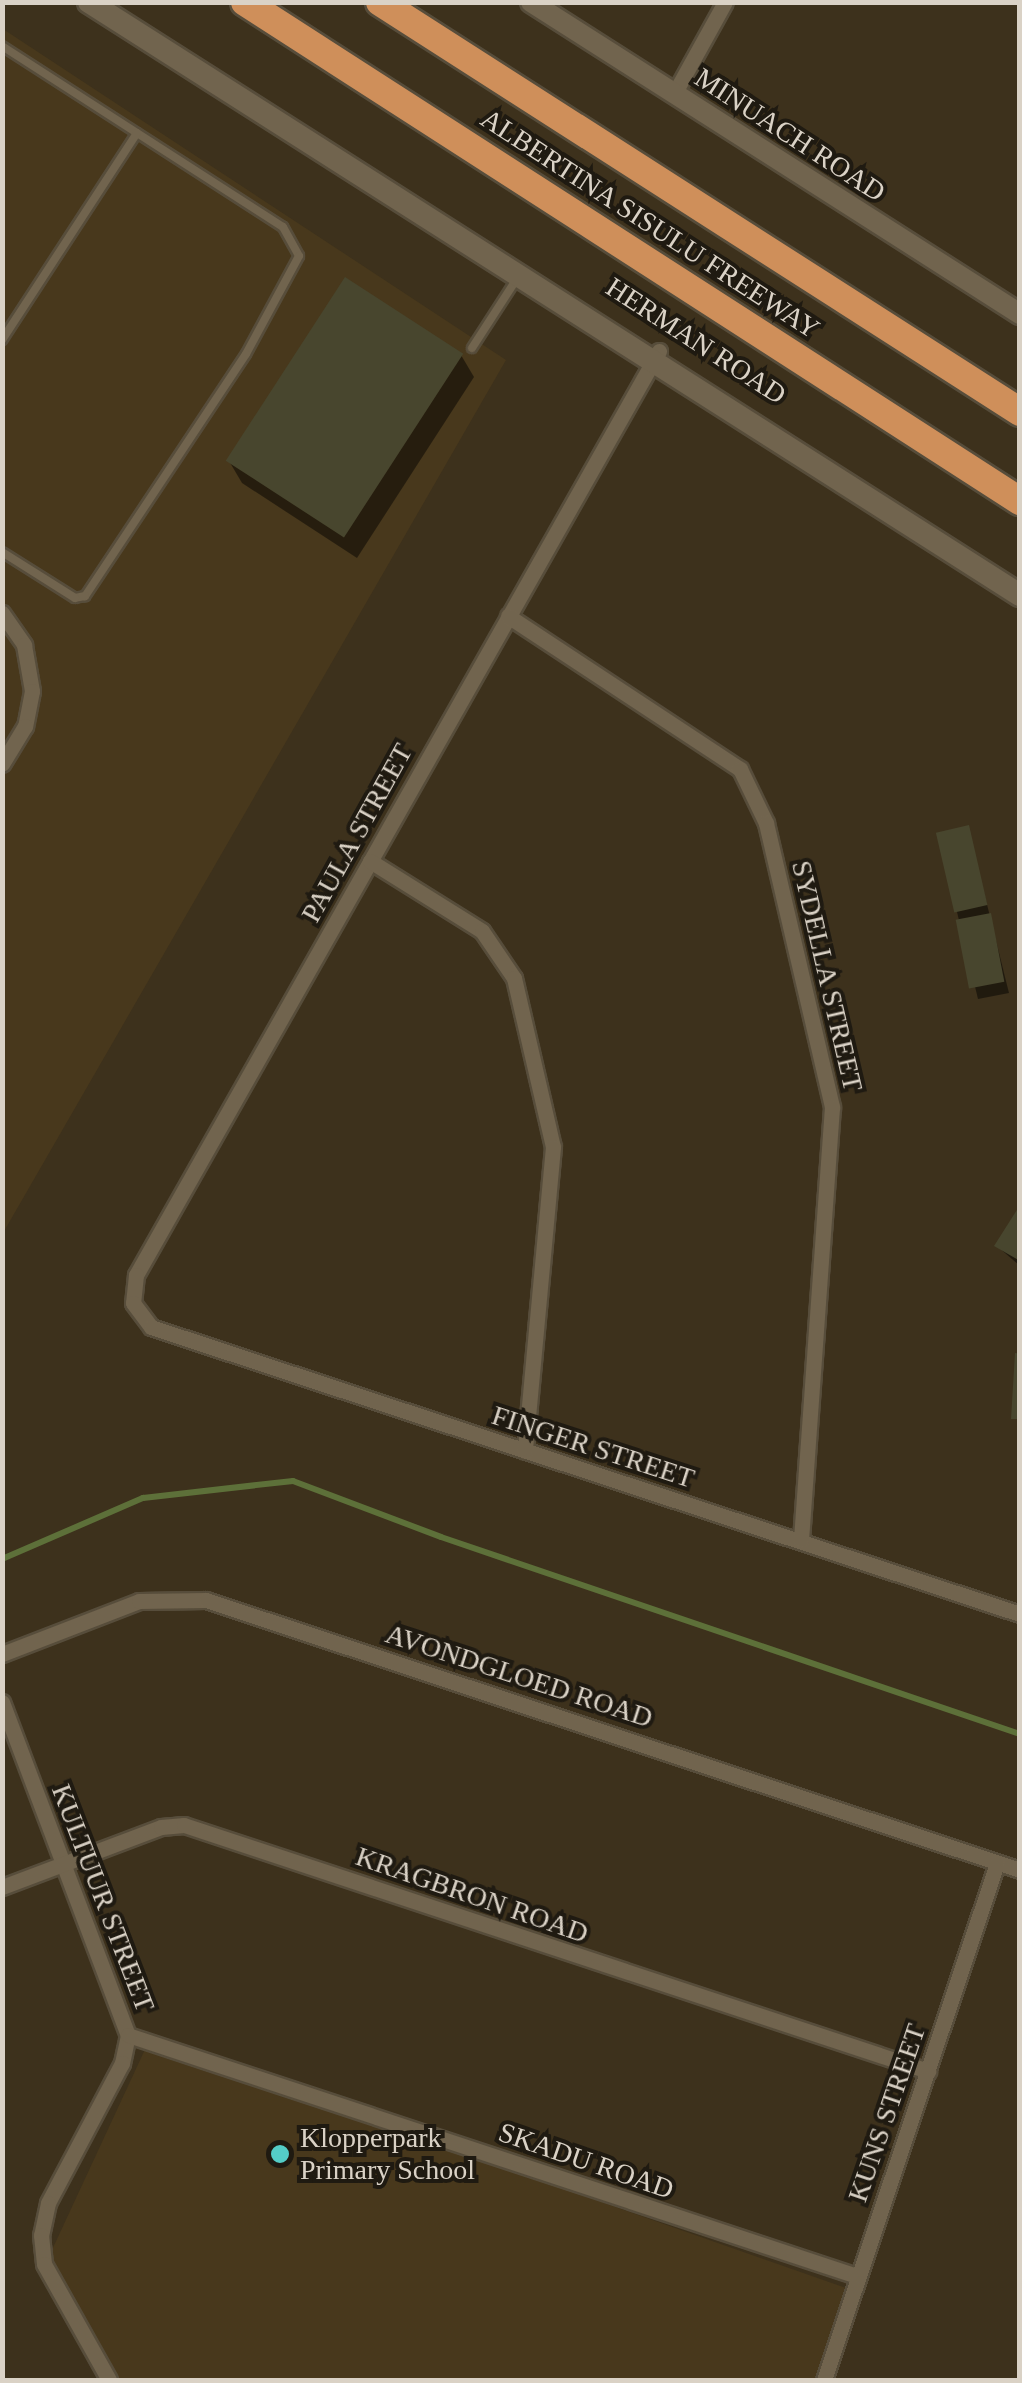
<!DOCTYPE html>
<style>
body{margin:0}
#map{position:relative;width:1022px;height:2383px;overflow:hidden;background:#3d311c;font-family:"Times New Roman",serif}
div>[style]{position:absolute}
.built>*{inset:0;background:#48381c}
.shadow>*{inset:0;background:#0007}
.stream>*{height:6px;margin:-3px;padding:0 3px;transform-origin:3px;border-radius:3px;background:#5d7039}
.building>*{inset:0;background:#48462e;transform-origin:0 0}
.roads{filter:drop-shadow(2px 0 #574d3b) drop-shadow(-2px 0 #574d3b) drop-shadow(0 2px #574d3b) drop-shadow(0 -2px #574d3b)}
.service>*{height:8px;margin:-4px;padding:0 4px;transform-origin:4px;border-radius:4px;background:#71644e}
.minor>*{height:15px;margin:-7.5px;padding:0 7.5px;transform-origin:7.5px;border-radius:7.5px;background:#71644e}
.tertiary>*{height:20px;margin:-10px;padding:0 10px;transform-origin:10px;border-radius:10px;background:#71644e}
.secondary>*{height:22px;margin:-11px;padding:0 11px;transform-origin:11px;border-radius:11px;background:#71644e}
.motorway>*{height:28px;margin:-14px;padding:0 14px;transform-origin:14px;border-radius:14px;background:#cf8f5a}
.dots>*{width:28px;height:28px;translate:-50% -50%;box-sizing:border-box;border:5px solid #1f1a11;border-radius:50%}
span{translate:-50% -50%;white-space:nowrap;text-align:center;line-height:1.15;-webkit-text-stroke:8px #1f1a11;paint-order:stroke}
.street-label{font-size:28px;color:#dad2c6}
.poi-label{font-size:28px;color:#dad2c6}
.left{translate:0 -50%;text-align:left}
.frame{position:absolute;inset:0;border:5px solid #dad2c6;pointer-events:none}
</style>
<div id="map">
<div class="built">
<i style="clip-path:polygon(3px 29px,506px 360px,3px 1233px)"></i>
<i style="clip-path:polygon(148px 2043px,846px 2288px,836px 2380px,107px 2380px,45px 2265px)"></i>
</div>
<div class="shadow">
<i style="clip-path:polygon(461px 355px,474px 377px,357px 558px,242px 483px,229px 461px)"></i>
<i style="clip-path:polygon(968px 828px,1009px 993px,978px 999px,957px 912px)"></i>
<i style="clip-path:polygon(1020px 1210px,1020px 1266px,997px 1246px)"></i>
</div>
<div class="stream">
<i style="left:2px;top:1559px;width:154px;rotate:-23.4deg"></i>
<i style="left:143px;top:1498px;width:151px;rotate:-6.5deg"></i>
<i style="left:293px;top:1481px;width:158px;rotate:20.7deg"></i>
<i style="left:441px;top:1537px;width:612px;rotate:18.79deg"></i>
</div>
<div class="building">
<i style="left:345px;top:277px;width:141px;height:219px;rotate:33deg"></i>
<i style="left:969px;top:825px;width:82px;height:34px;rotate:77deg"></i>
<i style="left:991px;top:913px;width:70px;height:36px;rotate:79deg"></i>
<i style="clip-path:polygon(1020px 1205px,1020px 1261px,994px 1246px)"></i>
<i style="clip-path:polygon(1015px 1353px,1020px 1354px,1020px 1419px,1011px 1419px)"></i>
</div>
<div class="roads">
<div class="service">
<i style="left:2px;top:46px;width:334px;rotate:32.8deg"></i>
<i style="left:283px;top:227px;width:33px;rotate:61deg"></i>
<i style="left:299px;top:256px;width:111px;rotate:118.4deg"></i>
<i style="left:246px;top:354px;width:291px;rotate:123.6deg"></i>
<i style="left:85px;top:596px;width:10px;rotate:169deg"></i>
<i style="left:75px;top:598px;width:86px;rotate:-147.8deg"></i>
<i style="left:2px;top:340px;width:247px;rotate:-56.9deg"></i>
<i style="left:472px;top:348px;width:81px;rotate:-57.1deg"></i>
</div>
<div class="minor">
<i style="left:674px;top:94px;width:105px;rotate:-61deg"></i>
<i style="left:659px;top:351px;width:1062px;rotate:119.51deg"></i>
<i style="left:136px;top:1275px;width:28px;rotate:96deg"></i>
<i style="left:133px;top:1303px;width:30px;rotate:53deg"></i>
<i style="left:151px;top:1327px;width:915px;rotate:18.28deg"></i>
<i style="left:2px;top:613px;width:39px;rotate:55deg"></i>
<i style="left:24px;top:645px;width:47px;rotate:80.1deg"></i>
<i style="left:32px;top:691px;width:36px;rotate:101deg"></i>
<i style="left:25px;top:726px;width:44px;rotate:121.2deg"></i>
<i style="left:508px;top:616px;width:278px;rotate:33.4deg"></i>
<i style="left:740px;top:769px;width:60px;rotate:64.3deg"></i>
<i style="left:766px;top:823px;width:292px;rotate:76.9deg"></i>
<i style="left:832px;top:1107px;width:434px;rotate:94.1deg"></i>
<i style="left:370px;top:861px;width:132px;rotate:32deg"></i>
<i style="left:482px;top:931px;width:57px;rotate:55.8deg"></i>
<i style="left:514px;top:978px;width:173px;rotate:77deg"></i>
<i style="left:553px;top:1147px;width:305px;rotate:95.3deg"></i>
<i style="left:2px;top:1654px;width:147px;rotate:-21.1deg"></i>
<i style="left:139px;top:1601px;width:67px;rotate:-0.9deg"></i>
<i style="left:206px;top:1600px;width:858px;rotate:18.35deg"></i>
<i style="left:2px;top:1702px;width:356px;rotate:69.3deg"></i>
<i style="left:128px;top:2035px;width:29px;rotate:102deg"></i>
<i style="left:122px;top:2063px;width:158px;rotate:117.9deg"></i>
<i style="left:48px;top:2203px;width:33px;rotate:102deg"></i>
<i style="left:41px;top:2235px;width:29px;rotate:84deg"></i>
<i style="left:44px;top:2264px;width:133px;rotate:60.7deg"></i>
<i style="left:2px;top:1887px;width:170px;rotate:-20.7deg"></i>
<i style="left:161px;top:1827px;width:23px;rotate:-5deg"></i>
<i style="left:184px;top:1825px;width:784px;rotate:18.3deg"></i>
<i style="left:128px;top:2035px;width:768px;rotate:18.29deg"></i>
<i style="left:824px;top:2380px;width:545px;rotate:-71.5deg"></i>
</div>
<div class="tertiary">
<i style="left:531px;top:2px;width:580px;rotate:32.54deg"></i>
</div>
<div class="secondary">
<i style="left:89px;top:2px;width:1104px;rotate:32.5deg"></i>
</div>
<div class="motorway">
<i style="left:245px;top:2px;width:922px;rotate:32.78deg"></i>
<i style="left:380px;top:2px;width:760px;rotate:32.64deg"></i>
</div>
</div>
<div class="dots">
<i style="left:280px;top:2154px;background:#54cdc7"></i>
</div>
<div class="street-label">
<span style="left:790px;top:135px;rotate:33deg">MINUACH ROAD</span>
<span style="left:650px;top:224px;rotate:33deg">ALBERTINA SISULU FREEWAY</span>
<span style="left:696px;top:341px;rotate:33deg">HERMAN ROAD</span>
<span style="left:357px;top:833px;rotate:-61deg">PAULA STREET</span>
<span style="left:827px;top:976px;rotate:77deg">SYDELLA STREET</span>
<span style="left:593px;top:1447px;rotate:18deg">FINGER STREET</span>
<span style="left:519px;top:1676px;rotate:18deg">AVONDGLOED ROAD</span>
<span style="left:472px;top:1895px;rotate:19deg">KRAGBRON ROAD</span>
<span style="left:103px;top:1898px;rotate:69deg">KULTUUR STREET</span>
<span style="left:887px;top:2113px;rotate:-71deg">KUNS STREET</span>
<span style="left:586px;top:2161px;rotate:19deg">SKADU ROAD</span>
</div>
<div class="poi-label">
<span class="left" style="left:300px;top:2154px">Klopperpark<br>Primary School</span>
</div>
<div class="frame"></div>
</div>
